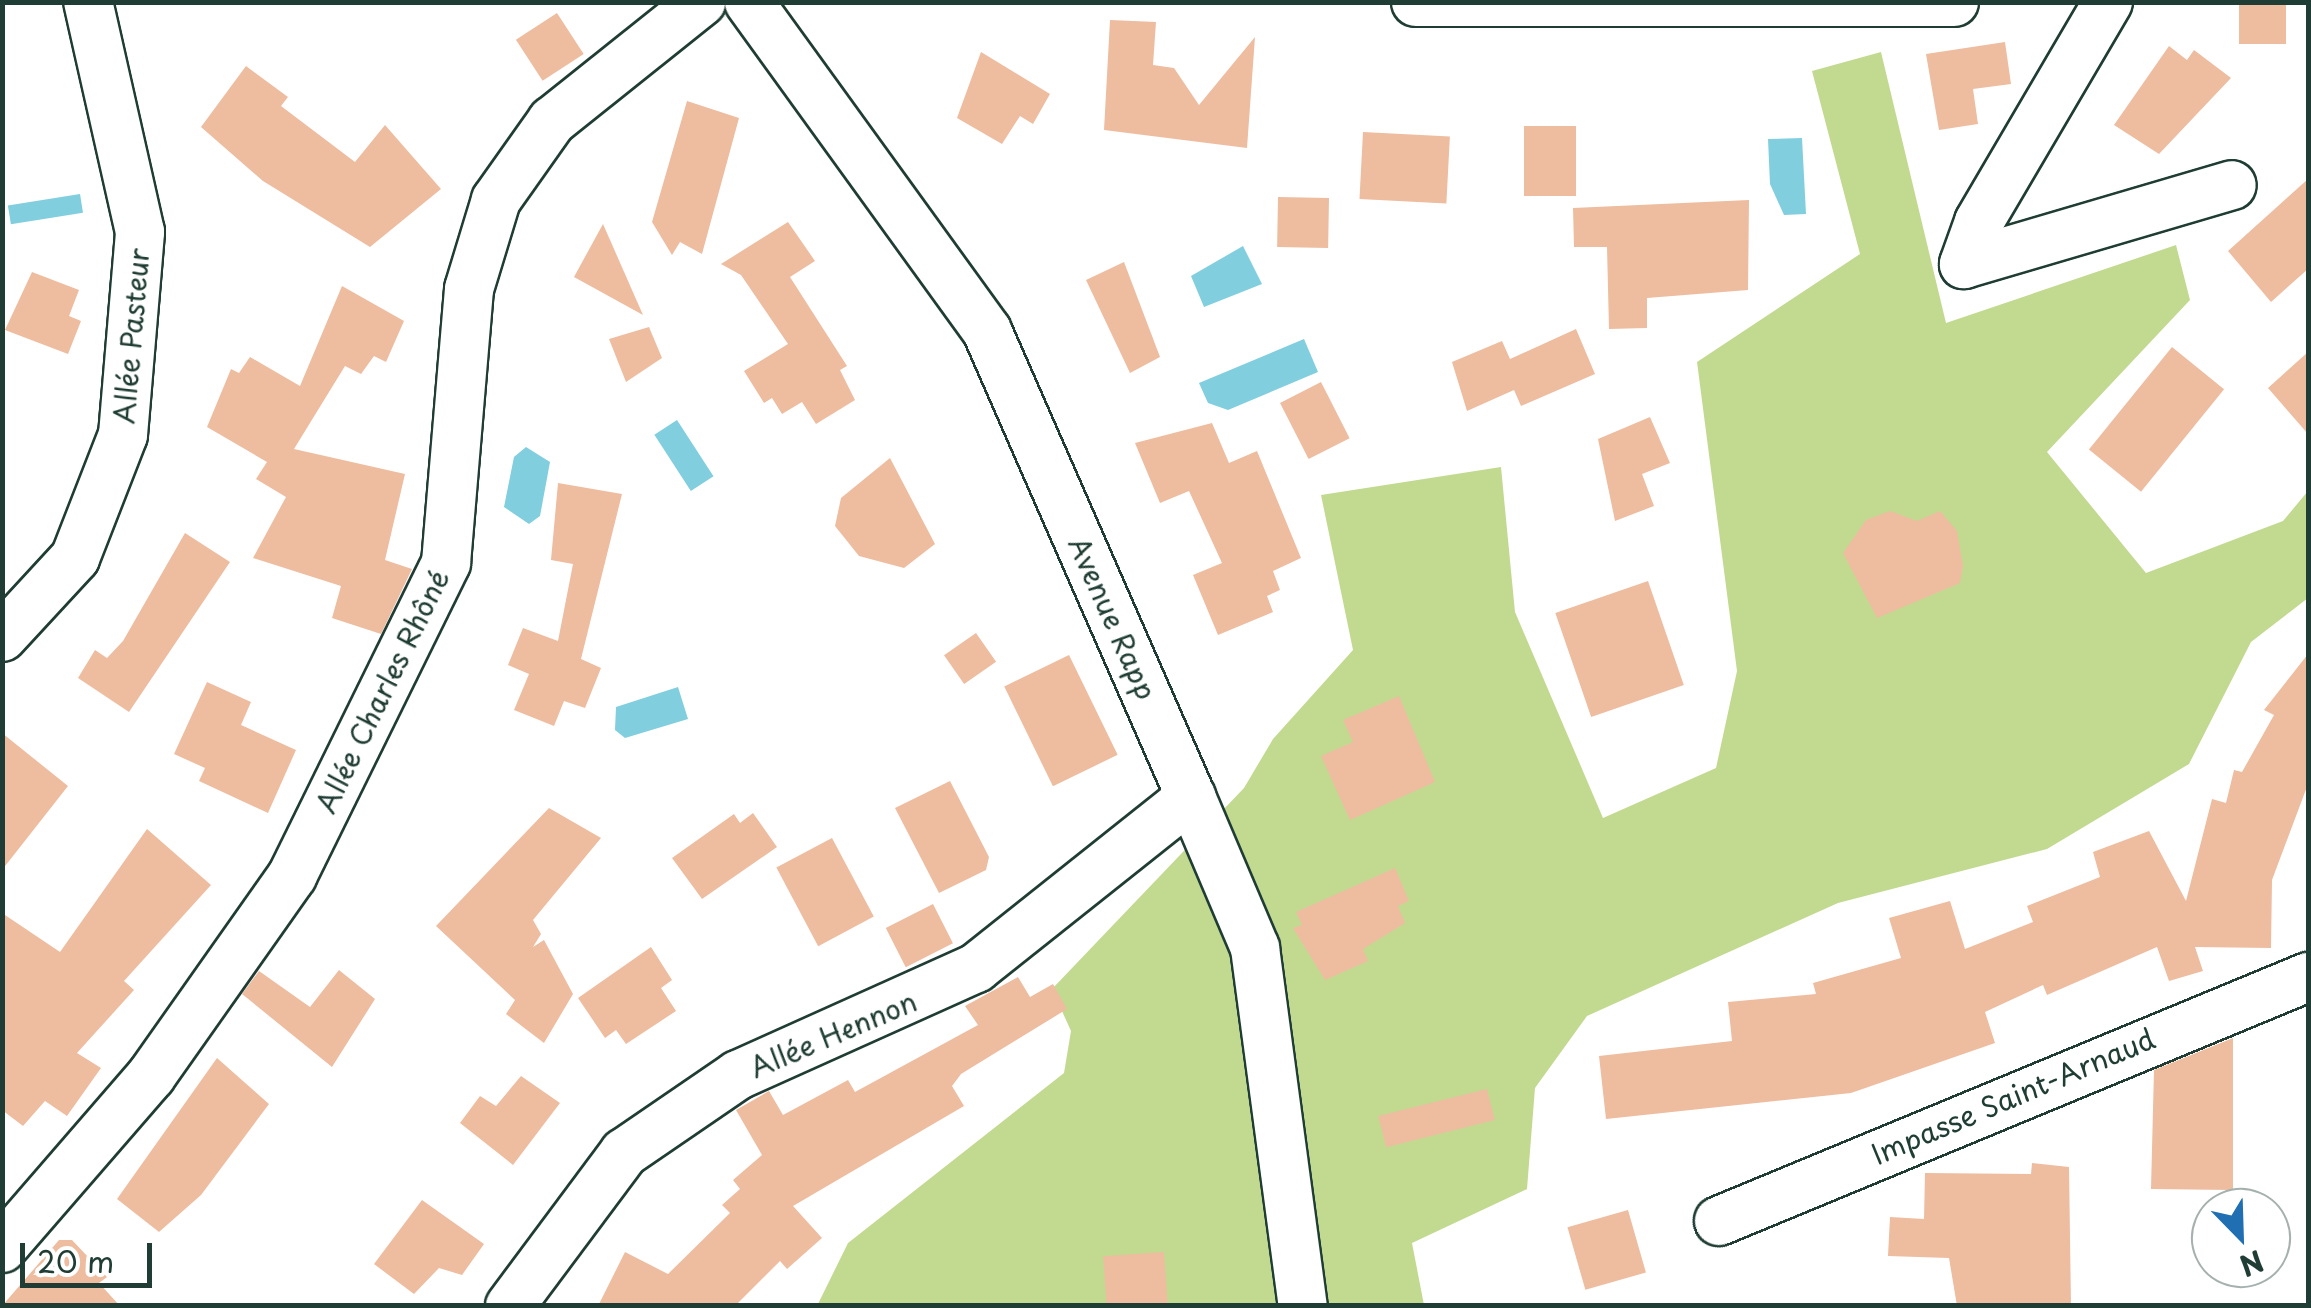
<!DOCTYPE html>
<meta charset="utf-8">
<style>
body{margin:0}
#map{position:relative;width:2311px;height:1308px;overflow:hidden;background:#fff;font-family:"Playpen Sans",sans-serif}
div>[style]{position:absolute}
.green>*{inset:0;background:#c2da90}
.water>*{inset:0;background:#80cede;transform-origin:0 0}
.building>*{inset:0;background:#eebc9f;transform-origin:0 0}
.roads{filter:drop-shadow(2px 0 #1f3d34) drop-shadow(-2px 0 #1f3d34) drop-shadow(0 2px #1f3d34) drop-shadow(0 -2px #1f3d34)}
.street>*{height:48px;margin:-24px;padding:0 24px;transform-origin:24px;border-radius:24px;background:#fff}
span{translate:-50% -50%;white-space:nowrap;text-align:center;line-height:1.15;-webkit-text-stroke:9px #fff;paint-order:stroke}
.street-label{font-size:28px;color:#1f3d34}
.frame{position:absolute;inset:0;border:5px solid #1f3d34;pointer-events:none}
.north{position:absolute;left:2191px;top:1188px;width:100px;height:100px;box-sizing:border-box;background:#fff;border:2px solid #a5b1ae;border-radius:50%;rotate:157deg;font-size:28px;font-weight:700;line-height:40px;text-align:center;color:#1f3d34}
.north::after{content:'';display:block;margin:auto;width:35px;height:45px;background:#1f6fb2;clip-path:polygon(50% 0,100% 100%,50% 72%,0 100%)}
.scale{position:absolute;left:20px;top:1243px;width:132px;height:45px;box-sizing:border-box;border:5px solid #1f3d34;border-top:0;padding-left:12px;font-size:30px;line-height:35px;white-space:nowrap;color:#1f3d34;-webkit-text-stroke:8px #fff;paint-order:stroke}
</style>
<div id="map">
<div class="green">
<i style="clip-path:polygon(1881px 52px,1946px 323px,2176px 245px,2190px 300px,2047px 452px,2146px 573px,2283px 521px,2308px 491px,2308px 598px,2251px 642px,2189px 764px,2047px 849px,1838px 903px,1587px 1016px,1535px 1088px,1527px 1189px,1412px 1243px,1424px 1305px,817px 1306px,848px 1243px,1064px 1073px,1071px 1031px,1052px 989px,1244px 788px,1273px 739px,1353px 650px,1321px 495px,1501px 467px,1515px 612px,1603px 818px,1716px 768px,1737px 671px,1697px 362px,1860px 254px,1812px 71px)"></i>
</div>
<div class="water">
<i style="clip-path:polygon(1802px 138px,1806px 214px,1784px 215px,1770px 184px,1768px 139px)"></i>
<i style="left:80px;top:194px;width:19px;height:73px;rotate:81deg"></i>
<i style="clip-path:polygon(1243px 246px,1262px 284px,1204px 307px,1191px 276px)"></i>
<i style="clip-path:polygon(1304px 339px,1318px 372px,1228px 410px,1208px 403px,1199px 383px)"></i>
<i style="left:677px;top:420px;width:67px;height:27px;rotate:57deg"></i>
<i style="clip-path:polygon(526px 447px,550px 462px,540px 516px,529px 524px,504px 507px,514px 457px)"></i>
<i style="clip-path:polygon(678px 687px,688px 719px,625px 738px,615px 730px,616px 707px)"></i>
</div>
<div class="building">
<i style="left:2239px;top:2px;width:47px;height:42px"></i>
<i style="left:557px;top:13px;width:49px;height:49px;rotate:57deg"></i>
<i style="clip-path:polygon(1110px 20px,1156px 22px,1153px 65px,1174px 68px,1199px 105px,1255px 37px,1247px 148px,1104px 130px)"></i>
<i style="clip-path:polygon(2005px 42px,2011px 84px,1973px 89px,1978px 124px,1939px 130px,1926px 54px)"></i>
<i style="clip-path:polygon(2169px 46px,2187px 60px,2194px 50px,2231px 78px,2159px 154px,2114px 125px)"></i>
<i style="clip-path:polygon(981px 52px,1050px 94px,1033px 124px,1020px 116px,1002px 144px,957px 118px)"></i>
<i style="clip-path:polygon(246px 66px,288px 97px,281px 106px,355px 162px,385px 125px,441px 189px,370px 247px,263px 181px,201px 127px)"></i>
<i style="clip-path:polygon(687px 101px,739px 118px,702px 254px,680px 242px,672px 255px,652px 222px)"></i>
<i style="left:1576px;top:126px;width:70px;height:52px;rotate:90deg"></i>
<i style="left:1363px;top:132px;width:87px;height:67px;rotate:3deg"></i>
<i style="clip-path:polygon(2308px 179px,2308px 269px,2271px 302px,2228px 251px)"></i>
<i style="left:1278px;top:197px;width:51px;height:50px;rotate:1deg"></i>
<i style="clip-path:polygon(1749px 200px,1748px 290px,1647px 298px,1647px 328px,1609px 329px,1607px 247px,1574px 247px,1573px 208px)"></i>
<i style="clip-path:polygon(788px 222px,815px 261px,790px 277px,847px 366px,840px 370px,855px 400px,816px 424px,802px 402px,782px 414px,772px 398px,764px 403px,744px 371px,788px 344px,741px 275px,721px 264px)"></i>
<i style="clip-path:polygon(603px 224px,643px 315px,574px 277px)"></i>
<i style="clip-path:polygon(1124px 262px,1160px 357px,1130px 373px,1086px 280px)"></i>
<i style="clip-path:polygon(32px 272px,79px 290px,69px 316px,81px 321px,68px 354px,5px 330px)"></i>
<i style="clip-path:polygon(342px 286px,404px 321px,386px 362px,374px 356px,361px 374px,345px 366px,294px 449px,405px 474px,385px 560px,412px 569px,381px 634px,332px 618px,341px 586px,253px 558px,286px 497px,256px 479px,267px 462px,207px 427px,231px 369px,239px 373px,250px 357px,300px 386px)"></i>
<i style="clip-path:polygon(649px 327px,662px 358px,626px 382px,609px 339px)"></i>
<i style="clip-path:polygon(1576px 329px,1595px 374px,1521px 406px,1514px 390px,1467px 411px,1452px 362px,1502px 341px,1510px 359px)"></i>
<i style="left:2172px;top:347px;width:67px;height:132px;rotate:39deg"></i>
<i style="clip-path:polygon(2308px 352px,2308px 434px,2268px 388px)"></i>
<i style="left:1321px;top:382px;width:63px;height:46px;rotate:63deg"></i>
<i style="clip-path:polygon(1650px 417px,1670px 463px,1642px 474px,1654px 506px,1615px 521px,1598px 439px)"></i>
<i style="clip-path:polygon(1212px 423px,1229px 463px,1257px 451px,1301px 558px,1273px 571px,1280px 590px,1267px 596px,1273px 612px,1218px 635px,1193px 575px,1222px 563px,1189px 491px,1160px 503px,1135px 443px)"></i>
<i style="clip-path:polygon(890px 458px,935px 544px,904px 568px,859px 556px,835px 526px,841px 498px)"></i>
<i style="clip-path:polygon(558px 483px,622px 494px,581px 659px,601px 668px,585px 708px,564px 701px,554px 726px,514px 710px,529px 674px,508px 665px,523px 628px,558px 641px,573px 564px,551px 560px)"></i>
<i style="clip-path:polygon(1890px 511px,1917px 521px,1940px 511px,1957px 531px,1963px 566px,1960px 583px,1877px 618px,1843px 553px,1866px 520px)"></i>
<i style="clip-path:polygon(185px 533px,230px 562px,129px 712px,78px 678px,95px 650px,107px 658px,123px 641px)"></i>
<i style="left:1648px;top:581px;width:110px;height:98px;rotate:71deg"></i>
<i style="left:976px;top:633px;width:35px;height:39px;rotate:55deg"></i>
<i style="clip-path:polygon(2308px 654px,2308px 784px,2272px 880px,2271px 948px,2195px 947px,2203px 971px,2169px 981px,2157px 947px,2047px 995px,2043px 985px,1985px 1012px,1995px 1043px,1851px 1093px,1606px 1119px,1599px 1056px,1732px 1041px,1728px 1002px,1816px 994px,1813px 983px,1901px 958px,1889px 918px,1950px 901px,1965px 949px,2033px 922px,2027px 906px,2100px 877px,2093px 852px,2149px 831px,2186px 901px,2212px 799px,2226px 803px,2234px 770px,2242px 772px,2274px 715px,2264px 710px)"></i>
<i style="left:1069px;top:655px;width:111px;height:72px;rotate:64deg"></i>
<i style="clip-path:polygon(207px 682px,251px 702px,241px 725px,296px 750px,268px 813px,199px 781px,205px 768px,174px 754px)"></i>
<i style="clip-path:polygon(1399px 696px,1435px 782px,1350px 820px,1321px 756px,1353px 742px,1343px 720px)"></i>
<i style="clip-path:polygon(2px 733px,68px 786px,2px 870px)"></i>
<i style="clip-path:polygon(950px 781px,989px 857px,986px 870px,939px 893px,895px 808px)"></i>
<i style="clip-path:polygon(549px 808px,601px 838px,533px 920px,541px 934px,533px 947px,544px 940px,573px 994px,544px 1043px,506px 1014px,515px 1000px,436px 926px)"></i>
<i style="clip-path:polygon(753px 813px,777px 847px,702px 899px,672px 858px,734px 814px,740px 823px)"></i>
<i style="clip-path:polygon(147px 829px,211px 885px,124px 981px,134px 990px,77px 1053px,101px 1068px,67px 1116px,45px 1101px,23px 1126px,2px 1110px,2px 913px,60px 952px)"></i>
<i style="left:832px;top:838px;width:89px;height:63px;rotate:62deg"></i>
<i style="clip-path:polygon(1395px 868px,1409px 901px,1398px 906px,1405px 923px,1363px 949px,1368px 961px,1325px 980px,1293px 928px,1302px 925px,1296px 912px)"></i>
<i style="left:933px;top:904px;width:44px;height:53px;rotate:63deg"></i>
<i style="clip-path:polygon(651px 947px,672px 980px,661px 988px,676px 1011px,626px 1044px,616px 1030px,605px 1038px,578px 998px)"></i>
<i style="clip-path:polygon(339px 970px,375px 999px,332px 1067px,242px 994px,259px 971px,310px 1007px)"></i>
<i style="clip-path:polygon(1018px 977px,1030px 997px,1053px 984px,1067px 1009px,961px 1074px,952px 1086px,964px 1106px,793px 1206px,822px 1238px,787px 1269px,780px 1261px,735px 1306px,598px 1306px,625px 1252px,668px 1274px,730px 1213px,722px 1205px,740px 1189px,733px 1180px,762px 1155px,736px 1110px,769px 1091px,783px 1115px,848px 1080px,855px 1092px,978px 1025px,965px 1006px)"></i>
<i style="clip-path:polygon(2233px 1038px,2233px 1190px,2151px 1189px,2154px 1070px)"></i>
<i style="clip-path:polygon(217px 1058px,269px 1104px,201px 1195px,159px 1232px,117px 1199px)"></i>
<i style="clip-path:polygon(521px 1076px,560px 1103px,513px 1165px,460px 1123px,480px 1096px,496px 1106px)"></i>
<i style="left:1487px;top:1089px;width:32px;height:112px;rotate:76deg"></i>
<i style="clip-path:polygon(2032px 1163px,2069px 1167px,2071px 1306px,1957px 1306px,1949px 1258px,1888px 1256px,1890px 1217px,1924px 1219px,1925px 1173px,2031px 1174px)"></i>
<i style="clip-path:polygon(422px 1200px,484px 1244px,462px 1275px,439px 1268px,414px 1294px,374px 1264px)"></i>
<i style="left:1628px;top:1210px;width:65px;height:63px;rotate:74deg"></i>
<i style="clip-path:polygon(59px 1240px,72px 1240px,107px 1277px,99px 1283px,120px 1306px,2px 1306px)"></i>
<i style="left:1164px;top:1252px;width:54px;height:61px;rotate:86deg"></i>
</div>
<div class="roads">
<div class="street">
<i style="left:749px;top:2px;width:406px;rotate:54.1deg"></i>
<i style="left:987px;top:331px;width:509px;rotate:66.36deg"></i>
<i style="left:1191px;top:797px;width:164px;rotate:67deg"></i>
<i style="left:1255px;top:948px;width:361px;rotate:82.4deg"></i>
<i style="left:1416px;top:2px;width:538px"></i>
<i style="left:2108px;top:2px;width:255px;rotate:120.4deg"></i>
<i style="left:1979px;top:222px;width:45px;rotate:109.7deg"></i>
<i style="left:1964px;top:264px;width:279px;rotate:-16.4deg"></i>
<i style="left:2px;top:637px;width:108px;rotate:-47.3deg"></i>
<i style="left:75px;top:558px;width:132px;rotate:-68.7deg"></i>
<i style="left:123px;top:435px;width:204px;rotate:-85.2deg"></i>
<i style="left:140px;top:232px;width:236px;rotate:-102.7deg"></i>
<i style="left:1719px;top:1221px;width:638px;rotate:-22.5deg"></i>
<i style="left:2px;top:1248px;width:228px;rotate:-49.1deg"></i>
<i style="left:151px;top:1076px;width:245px;rotate:-54.8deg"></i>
<i style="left:292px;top:876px;width:349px;rotate:-63.8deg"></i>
<i style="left:446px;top:563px;width:275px;rotate:-85.2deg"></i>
<i style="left:469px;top:289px;width:93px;rotate:-73.1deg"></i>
<i style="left:496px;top:200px;width:97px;rotate:-54.7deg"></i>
<i style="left:552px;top:121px;width:191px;rotate:-38.6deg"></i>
<i style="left:510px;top:1306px;width:191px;rotate:-53.3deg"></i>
<i style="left:624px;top:1153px;width:138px;rotate:-34.4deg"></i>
<i style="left:738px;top:1075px;width:261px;rotate:-24.2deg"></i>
<i style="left:976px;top:968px;width:275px;rotate:-38.5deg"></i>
</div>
</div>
<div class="street-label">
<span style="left:131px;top:336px;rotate:-85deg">Allée Pasteur</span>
<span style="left:1113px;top:618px;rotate:66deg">Avenue Rapp</span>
<span style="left:382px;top:691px;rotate:-64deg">Allée Charles Rhôné</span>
<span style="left:833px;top:1034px;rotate:-23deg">Allée Hennon</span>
<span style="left:2013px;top:1096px;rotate:-23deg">Impasse Saint-Arnaud</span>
</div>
<div class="frame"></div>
<div class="north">N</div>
<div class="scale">20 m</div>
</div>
